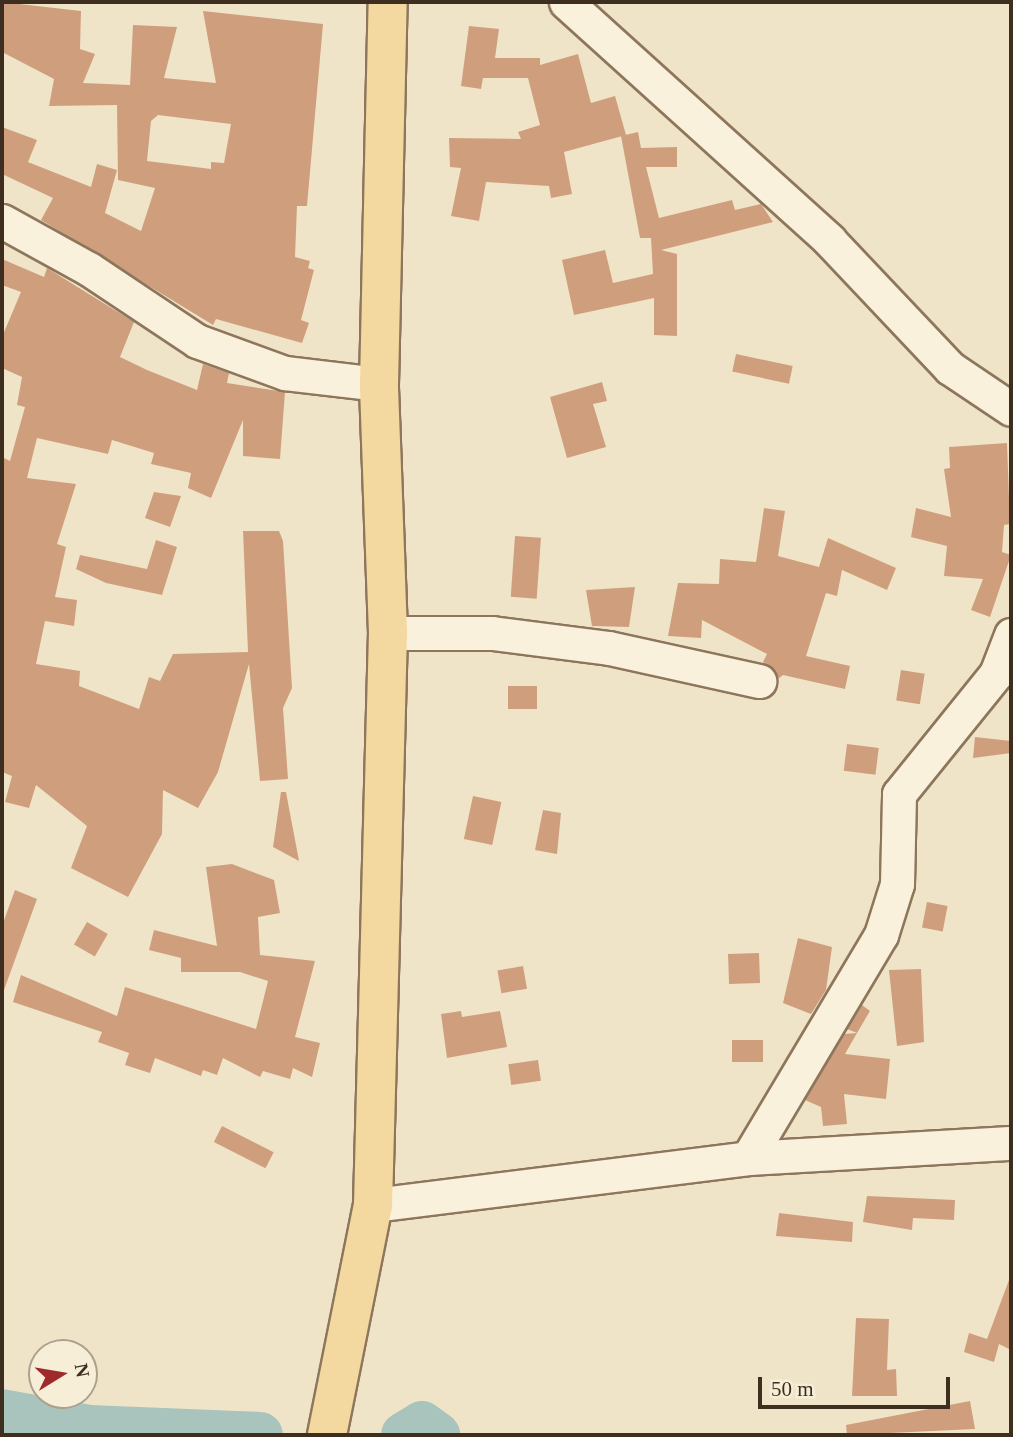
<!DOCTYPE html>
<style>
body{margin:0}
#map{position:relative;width:1013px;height:1437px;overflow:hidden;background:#f0e4c8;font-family:Georgia,serif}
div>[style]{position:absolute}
.river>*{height:46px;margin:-23px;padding:0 23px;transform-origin:23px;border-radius:23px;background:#a9c4bc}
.building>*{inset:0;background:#cf9f7d;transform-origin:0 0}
.roads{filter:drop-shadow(2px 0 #8d765c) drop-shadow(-2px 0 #8d765c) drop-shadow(0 2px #8d765c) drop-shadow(0 -2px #8d765c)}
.minor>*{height:33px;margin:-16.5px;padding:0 16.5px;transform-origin:16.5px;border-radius:16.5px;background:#faf1dc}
.major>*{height:38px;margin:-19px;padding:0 19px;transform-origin:19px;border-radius:19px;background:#f3d9a0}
span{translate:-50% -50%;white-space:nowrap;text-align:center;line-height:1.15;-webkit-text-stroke:7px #f7eed8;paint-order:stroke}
.frame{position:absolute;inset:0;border:4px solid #3d2e20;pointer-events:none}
.north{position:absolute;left:28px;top:1339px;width:70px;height:70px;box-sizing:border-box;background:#f7eed8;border:2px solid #ada18e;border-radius:50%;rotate:79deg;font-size:19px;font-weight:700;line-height:28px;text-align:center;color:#3d2e20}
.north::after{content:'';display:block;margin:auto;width:24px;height:32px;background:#9e2a2b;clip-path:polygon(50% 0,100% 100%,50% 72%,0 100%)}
.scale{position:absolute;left:758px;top:1377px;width:192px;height:32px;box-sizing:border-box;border:4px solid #3d2e20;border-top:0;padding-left:9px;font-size:21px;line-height:24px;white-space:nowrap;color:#3d2e20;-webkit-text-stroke:5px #f7eed8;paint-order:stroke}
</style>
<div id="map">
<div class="river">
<i style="left:2px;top:1412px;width:88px;rotate:10.4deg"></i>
<i style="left:89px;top:1428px;width:171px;rotate:2.3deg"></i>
<i style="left:404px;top:1435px;width:21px;rotate:-31deg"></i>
<i style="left:422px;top:1424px;width:19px;rotate:36deg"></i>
</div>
<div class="building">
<i style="clip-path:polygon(evenodd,2px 2px,81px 11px,80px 49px,95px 54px,83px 83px,130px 85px,133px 25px,177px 27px,164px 78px,216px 83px,203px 11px,323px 24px,307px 206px,297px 206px,295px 257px,310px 261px,308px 268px,314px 270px,301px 320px,309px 323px,302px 343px,216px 319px,213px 325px,41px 220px,53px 198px,2px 174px,2px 127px,37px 140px,28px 162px,91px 187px,97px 164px,117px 170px,105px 213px,141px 231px,155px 188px,118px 180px,117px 105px,49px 106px,54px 79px,2px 52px,2px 2px,158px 115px,231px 124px,224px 163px,211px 162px,211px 169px,147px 161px,151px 121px,158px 115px)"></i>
<i style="clip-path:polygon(469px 26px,499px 29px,495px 58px,540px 58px,540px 65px,578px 54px,591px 103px,615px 96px,626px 135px,564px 152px,572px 194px,551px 198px,549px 186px,486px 182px,479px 221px,451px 216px,461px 168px,450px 167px,449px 138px,521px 139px,518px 132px,540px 125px,528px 78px,483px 78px,481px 89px,461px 86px)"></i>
<i style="clip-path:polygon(638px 132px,641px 148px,677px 147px,677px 167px,646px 167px,659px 218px,732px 200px,735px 210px,761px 204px,773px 222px,661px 250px,677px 254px,677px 336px,654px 335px,654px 298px,574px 315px,562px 260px,605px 250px,613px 283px,653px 274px,651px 238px,640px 238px,621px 136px)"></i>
<i style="clip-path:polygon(2px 259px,44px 277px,47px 268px,134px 322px,120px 357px,147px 370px,197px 390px,203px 364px,229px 373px,227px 383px,285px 392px,280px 459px,243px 456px,243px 420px,211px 498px,188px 488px,191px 473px,151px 464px,154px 453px,112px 440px,108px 454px,37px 438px,27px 478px,76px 484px,57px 544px,66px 547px,55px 597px,77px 600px,74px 626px,45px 621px,36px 664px,80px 671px,79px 686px,139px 709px,149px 677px,160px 681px,173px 654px,248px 652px,243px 531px,279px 531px,283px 541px,292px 688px,283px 708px,288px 779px,260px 781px,249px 664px,218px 772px,198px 808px,163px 790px,162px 834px,128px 897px,71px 868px,87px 826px,36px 785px,29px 808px,5px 802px,12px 776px,2px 772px,2px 457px,10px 461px,25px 407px,17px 405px,22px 377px,2px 368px,2px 337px,21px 292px,2px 285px)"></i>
<i style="left:736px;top:354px;width:58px;height:18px;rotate:12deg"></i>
<i style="clip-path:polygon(602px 382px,607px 401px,593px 404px,606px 447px,567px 458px,550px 397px)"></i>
<i style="clip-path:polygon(1007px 443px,1010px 524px,1004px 525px,1002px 552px,1011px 555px,990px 617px,971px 610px,983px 579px,944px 576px,947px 546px,911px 537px,916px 508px,951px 517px,944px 469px,950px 468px,949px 447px)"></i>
<i style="clip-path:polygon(154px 492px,181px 496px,170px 527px,145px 518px)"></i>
<i style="clip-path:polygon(764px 508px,785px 511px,778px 556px,819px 567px,828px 538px,896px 568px,887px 590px,842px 570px,837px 596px,826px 593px,806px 656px,850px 666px,845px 689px,783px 675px,778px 679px,763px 662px,767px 654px,702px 620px,701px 638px,668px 636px,678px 583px,719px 584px,720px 559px,756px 562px)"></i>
<i style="left:515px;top:536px;width:26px;height:61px;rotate:4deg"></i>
<i style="clip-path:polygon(156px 540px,177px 547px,162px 595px,106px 583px,76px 569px,80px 555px,147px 569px)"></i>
<i style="clip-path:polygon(635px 587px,629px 627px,592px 626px,586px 590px)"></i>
<i style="left:901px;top:670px;width:24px;height:31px;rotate:9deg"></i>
<i style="left:508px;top:686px;width:29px;height:23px"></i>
<i style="clip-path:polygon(975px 737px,1011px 741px,1011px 753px,973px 758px)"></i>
<i style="left:847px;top:744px;width:32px;height:27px;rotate:7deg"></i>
<i style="clip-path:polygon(281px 792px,286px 792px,299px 861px,273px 847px)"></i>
<i style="left:473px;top:796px;width:29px;height:44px;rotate:12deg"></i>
<i style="clip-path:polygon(543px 810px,561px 813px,557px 854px,535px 850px)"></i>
<i style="clip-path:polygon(232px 864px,274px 880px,280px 913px,258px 917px,260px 955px,315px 961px,295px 1037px,320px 1043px,312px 1077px,293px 1068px,290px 1079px,263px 1071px,260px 1077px,223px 1058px,217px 1075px,203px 1070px,201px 1076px,155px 1058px,150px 1073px,125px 1065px,129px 1053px,98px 1042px,102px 1032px,13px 1002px,21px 975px,117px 1016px,125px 987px,256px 1029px,268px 981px,240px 972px,181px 972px,181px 958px,149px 950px,154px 930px,217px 946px,206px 867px)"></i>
<i style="clip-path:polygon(15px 890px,37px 899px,4px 990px,2px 926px)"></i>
<i style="left:927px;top:902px;width:21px;height:26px;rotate:11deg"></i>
<i style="left:87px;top:922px;width:24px;height:26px;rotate:30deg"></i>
<i style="clip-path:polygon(798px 938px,832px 947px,826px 990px,811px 1014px,783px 1003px)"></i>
<i style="left:759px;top:953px;width:30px;height:31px;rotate:88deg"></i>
<i style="left:523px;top:966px;width:23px;height:26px;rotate:80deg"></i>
<i style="clip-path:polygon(921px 969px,924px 1042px,897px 1046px,889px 970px)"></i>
<i style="clip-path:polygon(862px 1005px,870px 1011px,857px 1033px,847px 1029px)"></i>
<i style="clip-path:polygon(461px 1011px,462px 1017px,500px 1011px,507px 1047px,447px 1058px,441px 1014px)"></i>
<i style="clip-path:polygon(857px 1033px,845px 1054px,890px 1059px,886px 1099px,844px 1094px,847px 1124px,823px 1126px,821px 1107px,805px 1100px,844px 1034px)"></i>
<i style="left:763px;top:1040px;width:22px;height:31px;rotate:90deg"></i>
<i style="left:538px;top:1060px;width:21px;height:30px;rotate:82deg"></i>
<i style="left:222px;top:1126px;width:58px;height:18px;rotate:27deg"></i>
<i style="clip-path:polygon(867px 1196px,955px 1200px,954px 1220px,913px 1218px,912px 1230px,863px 1222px)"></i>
<i style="clip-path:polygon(779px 1213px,853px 1222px,852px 1242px,776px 1236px)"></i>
<i style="clip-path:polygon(1009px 1280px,1011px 1350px,999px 1344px,994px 1362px,964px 1352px,969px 1333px,987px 1339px)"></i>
<i style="clip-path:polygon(856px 1318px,889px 1319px,887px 1370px,896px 1369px,897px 1396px,852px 1396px)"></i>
<i style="clip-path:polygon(970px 1401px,975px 1429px,847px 1435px,846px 1425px)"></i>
</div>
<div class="roads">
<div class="minor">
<i style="left:566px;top:2px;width:355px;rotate:42.1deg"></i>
<i style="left:829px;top:240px;width:176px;rotate:46.6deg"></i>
<i style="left:950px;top:368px;width:73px;rotate:33.9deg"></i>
<i style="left:2px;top:221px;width:99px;rotate:28.9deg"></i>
<i style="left:89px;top:269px;width:130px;rotate:33.7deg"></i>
<i style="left:197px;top:341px;width:94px;rotate:20deg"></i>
<i style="left:285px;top:373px;width:95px;rotate:6.7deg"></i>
<i style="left:388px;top:633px;width:104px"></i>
<i style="left:492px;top:633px;width:118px;rotate:7.3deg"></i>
<i style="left:609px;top:648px;width:154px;rotate:12.4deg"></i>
<i style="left:748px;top:1158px;width:260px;rotate:-59.2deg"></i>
<i style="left:881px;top:935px;width:53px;rotate:-72.6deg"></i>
<i style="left:897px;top:884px;width:90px;rotate:-88.7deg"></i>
<i style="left:899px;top:794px;width:154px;rotate:-51.1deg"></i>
<i style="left:996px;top:674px;width:42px;rotate:-69deg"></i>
<i style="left:373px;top:1205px;width:378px;rotate:-7.1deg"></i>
<i style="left:748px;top:1158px;width:263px;rotate:-3.3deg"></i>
</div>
<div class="major">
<i style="left:327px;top:1435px;width:235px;rotate:-78.7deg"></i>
<i style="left:373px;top:1205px;width:572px;rotate:-88.5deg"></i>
<i style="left:388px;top:633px;width:249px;rotate:-92.1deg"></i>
<i style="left:379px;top:384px;width:382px;rotate:-88.7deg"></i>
</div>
</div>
<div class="frame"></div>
<div class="north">N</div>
<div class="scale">50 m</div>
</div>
